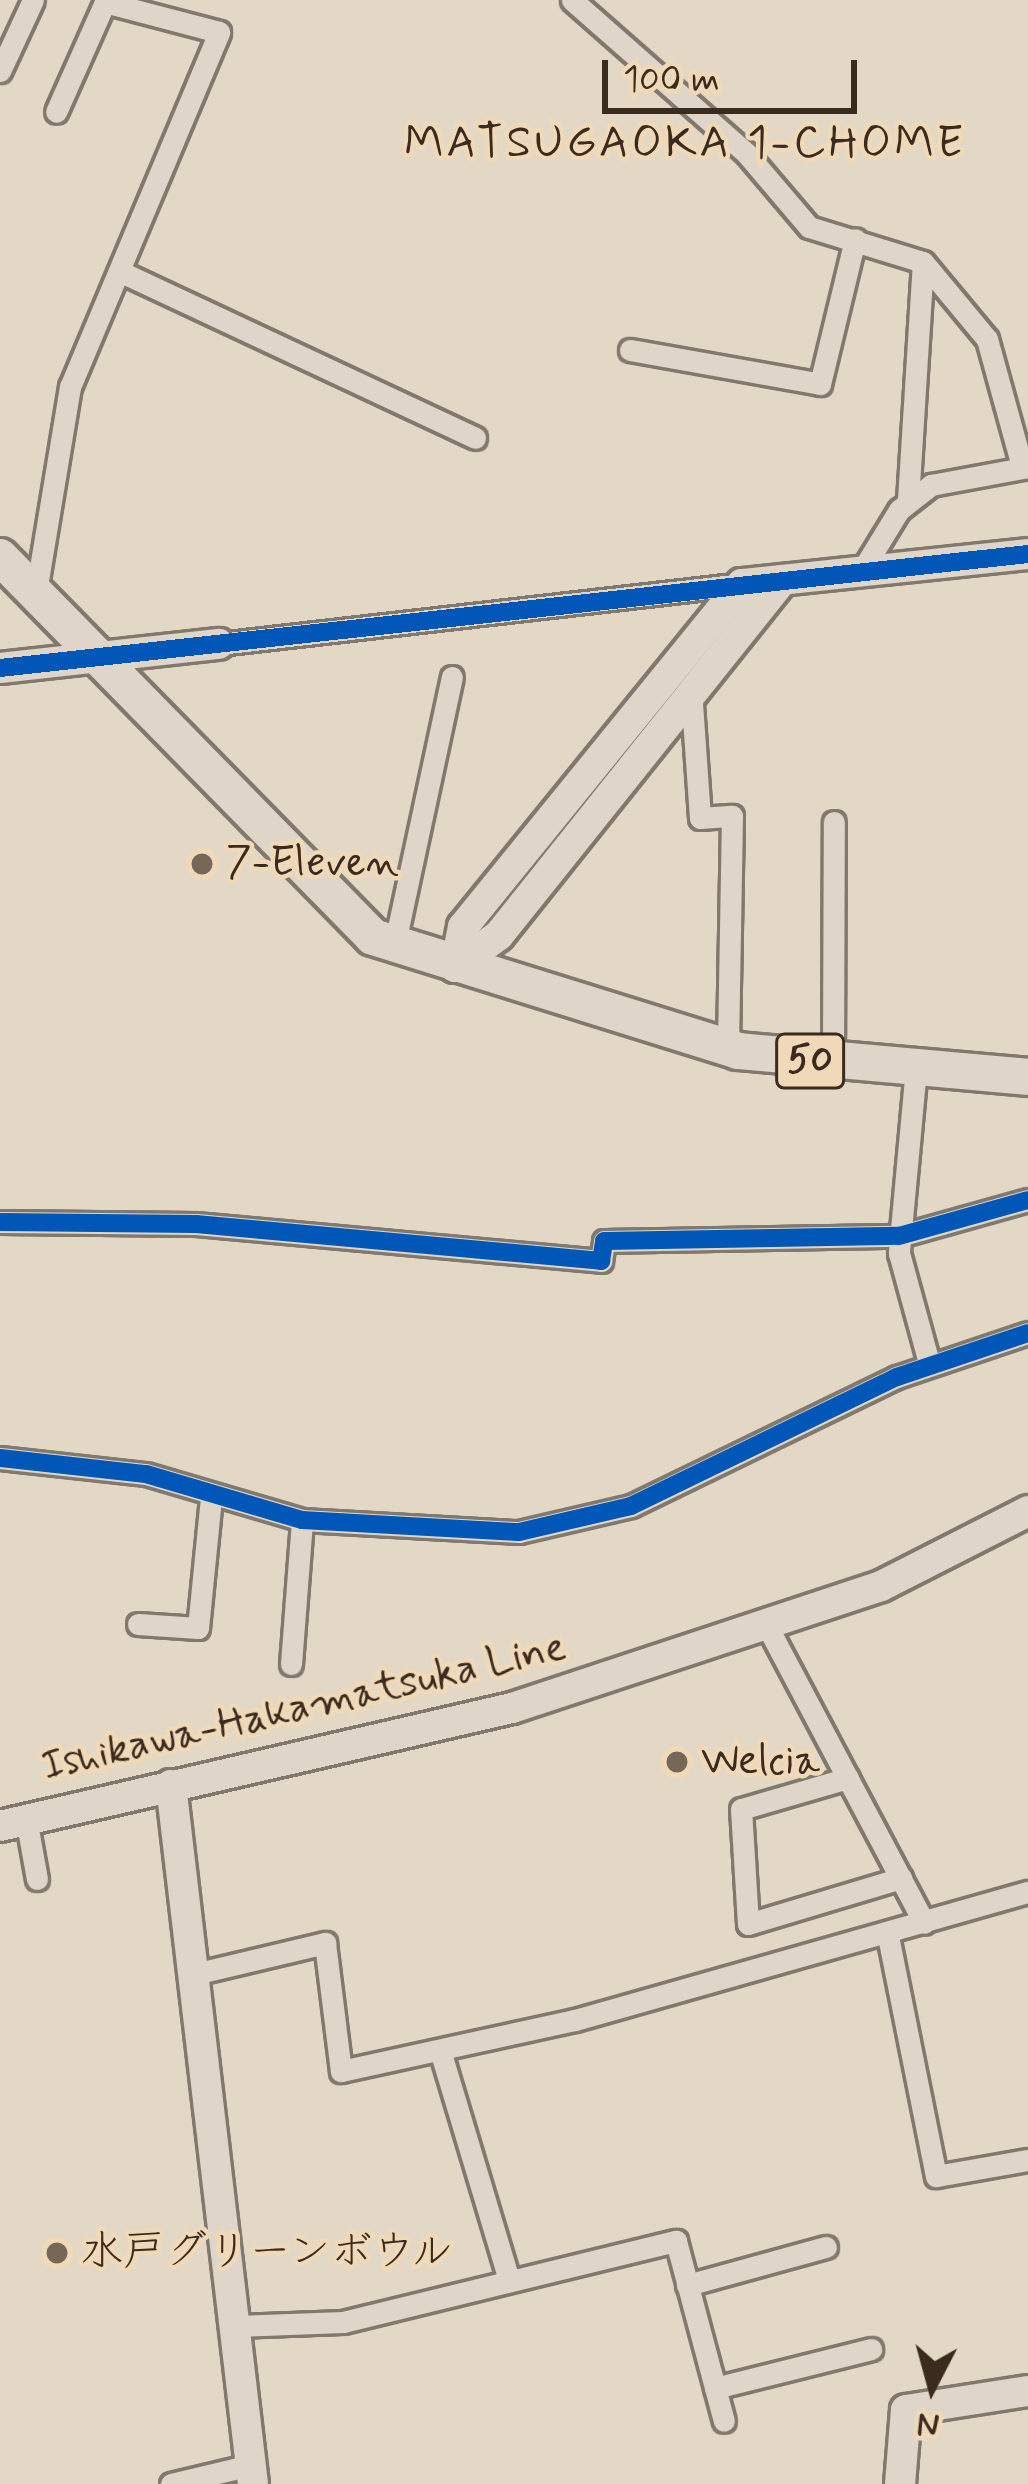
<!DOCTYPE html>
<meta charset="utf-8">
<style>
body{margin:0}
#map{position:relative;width:1028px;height:2484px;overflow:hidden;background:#e3d7c5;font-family:Mynerve,"Klee One",sans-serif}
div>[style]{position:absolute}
.roads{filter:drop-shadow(3px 0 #82796e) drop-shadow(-3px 0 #82796e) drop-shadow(0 3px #82796e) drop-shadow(0 -3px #82796e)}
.street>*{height:21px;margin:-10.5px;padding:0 10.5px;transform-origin:10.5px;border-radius:10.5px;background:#dfd6c9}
.secondary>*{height:30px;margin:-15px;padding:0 15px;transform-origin:15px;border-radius:15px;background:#dfd6c9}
.highway>*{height:36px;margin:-18px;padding:0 18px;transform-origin:18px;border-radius:18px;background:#dfd6c9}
.cycleway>*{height:18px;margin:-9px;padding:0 9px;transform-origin:9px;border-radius:9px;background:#0057b8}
.dots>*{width:33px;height:33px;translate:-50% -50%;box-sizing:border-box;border:6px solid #f0d9b8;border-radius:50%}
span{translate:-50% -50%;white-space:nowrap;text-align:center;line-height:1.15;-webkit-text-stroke:9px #f0d9b8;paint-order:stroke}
.shield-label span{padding:3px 9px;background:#f0d9b8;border:3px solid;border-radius:9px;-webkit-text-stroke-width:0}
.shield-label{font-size:39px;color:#3b2a1e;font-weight:700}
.poi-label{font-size:42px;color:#3b2a1e}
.left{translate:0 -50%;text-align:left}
.street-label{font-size:42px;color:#3b2a1e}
.neighbourhood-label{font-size:45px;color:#3b2a1e;letter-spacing:3px}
.north{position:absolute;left:872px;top:2328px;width:120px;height:120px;-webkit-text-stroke:9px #f0d9b8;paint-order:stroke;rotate:186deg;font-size:33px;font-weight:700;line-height:48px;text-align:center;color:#3b2a1e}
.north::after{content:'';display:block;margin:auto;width:42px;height:54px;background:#3b2a1e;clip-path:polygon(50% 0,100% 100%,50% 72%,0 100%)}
.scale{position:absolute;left:602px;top:60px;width:255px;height:54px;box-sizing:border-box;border:6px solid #3b2a1e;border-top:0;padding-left:15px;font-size:36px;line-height:42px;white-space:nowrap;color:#3b2a1e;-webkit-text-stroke:9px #f0d9b8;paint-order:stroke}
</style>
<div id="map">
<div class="roads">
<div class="street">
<i style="left:572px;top:0;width:232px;rotate:41.3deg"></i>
<i style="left:746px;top:153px;width:97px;rotate:49.6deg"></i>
<i style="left:809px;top:227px;width:119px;rotate:17.1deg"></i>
<i style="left:923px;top:262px;width:100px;rotate:50.3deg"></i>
<i style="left:987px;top:339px;width:132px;rotate:74.6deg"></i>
<i style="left:0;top:71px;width:78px;rotate:-65.1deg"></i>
<i style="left:121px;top:272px;width:391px;rotate:25.1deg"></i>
<i style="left:630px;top:350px;width:193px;rotate:10.1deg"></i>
<i style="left:820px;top:384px;width:149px;rotate:-76.4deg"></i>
<i style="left:908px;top:500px;width:238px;rotate:-86.4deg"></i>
<i style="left:861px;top:572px;width:73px;rotate:-58.5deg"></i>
<i style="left:899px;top:510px;width:41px;rotate:-38deg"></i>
<i style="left:931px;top:485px;width:99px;rotate:-10.5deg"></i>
<i style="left:37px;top:586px;width:202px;rotate:-80.6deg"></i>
<i style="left:70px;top:387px;width:385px;rotate:-67.2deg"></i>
<i style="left:219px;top:32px;width:118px;rotate:-165.3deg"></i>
<i style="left:105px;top:2px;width:120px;rotate:114deg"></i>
<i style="left:219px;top:644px;width:526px;rotate:-6.54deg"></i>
<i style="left:691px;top:689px;width:129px;rotate:86deg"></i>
<i style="left:700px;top:818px;width:32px;rotate:-4deg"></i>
<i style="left:732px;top:816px;width:233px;rotate:91deg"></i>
<i style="left:394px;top:947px;width:276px;rotate:-77.9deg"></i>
<i style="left:833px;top:1063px;width:241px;rotate:-89.8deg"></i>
<i style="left:916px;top:1068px;width:186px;rotate:95.3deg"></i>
<i style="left:899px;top:1253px;width:114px;rotate:74.7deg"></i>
<i style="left:0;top:1222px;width:196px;rotate:0.6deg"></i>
<i style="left:196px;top:1224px;width:407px;rotate:5.2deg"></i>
<i style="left:601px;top:1261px;width:20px;rotate:-81deg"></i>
<i style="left:604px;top:1241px;width:295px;rotate:-1deg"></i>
<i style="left:899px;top:1236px;width:134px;rotate:-15.6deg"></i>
<i style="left:0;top:1458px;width:147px;rotate:6.3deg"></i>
<i style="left:146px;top:1474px;width:163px;rotate:16.4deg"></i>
<i style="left:302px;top:1520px;width:217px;rotate:3.2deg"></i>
<i style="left:519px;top:1532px;width:115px;rotate:-13.1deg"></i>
<i style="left:631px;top:1506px;width:296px;rotate:-25.9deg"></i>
<i style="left:897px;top:1377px;width:138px;rotate:-18.6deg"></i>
<i style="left:138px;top:1624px;width:60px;rotate:3.8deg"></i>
<i style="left:198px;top:1628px;width:132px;rotate:-84.3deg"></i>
<i style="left:766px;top:1624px;width:338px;rotate:62.1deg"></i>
<i style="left:291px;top:1664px;width:144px;rotate:-85.6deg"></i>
<i style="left:848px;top:1778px;width:111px;rotate:163.8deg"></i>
<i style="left:741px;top:1809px;width:115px;rotate:86.5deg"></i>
<i style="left:748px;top:1924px;width:160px;rotate:-16.7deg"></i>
<i style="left:26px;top:1818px;width:62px;rotate:79.8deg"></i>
<i style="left:888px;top:1936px;width:245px;rotate:78.7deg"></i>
<i style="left:936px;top:2176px;width:93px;rotate:-9.9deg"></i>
<i style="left:194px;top:1974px;width:135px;rotate:-13.3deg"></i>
<i style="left:325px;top:1943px;width:129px;rotate:82.9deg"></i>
<i style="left:341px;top:2071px;width:239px;rotate:-12.3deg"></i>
<i style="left:575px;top:2020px;width:471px;rotate:-15.8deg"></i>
<i style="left:440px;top:2050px;width:240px;rotate:73.3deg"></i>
<i style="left:687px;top:2285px;width:144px;rotate:-15.3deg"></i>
<i style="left:236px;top:2326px;width:107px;rotate:-2.1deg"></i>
<i style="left:343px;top:2322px;width:343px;rotate:-13.7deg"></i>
<i style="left:676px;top:2241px;width:186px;rotate:75.1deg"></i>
<i style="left:715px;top:2388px;width:161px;rotate:-14deg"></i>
<i style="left:171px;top:2484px;width:82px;rotate:-13.4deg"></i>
</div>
<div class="secondary">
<i style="left:0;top:668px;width:220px;rotate:-6.3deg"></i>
<i style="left:455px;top:967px;width:41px;rotate:-78.7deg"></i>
<i style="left:463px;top:927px;width:442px;rotate:-50.9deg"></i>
<i style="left:742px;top:584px;width:288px;rotate:-6deg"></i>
<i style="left:455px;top:967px;width:54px;rotate:-36deg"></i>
<i style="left:499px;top:935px;width:454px;rotate:-51.4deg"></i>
<i style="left:171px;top:1785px;width:704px;rotate:83.31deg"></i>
<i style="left:0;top:1826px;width:525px;rotate:-12.98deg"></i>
<i style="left:512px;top:1708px;width:389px;rotate:-18.3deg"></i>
<i style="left:881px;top:1586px;width:165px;rotate:-27deg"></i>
<i style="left:900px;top:2484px;width:74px;rotate:-85.4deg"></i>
<i style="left:906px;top:2410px;width:123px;rotate:-8.9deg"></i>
</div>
<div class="highway">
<i style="left:0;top:557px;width:532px;rotate:45.53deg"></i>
<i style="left:373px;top:937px;width:382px;rotate:17.3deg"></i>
<i style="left:738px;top:1051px;width:291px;rotate:5.1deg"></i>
</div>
</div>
<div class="cycleway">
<i style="left:0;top:668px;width:1034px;rotate:-6.33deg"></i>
<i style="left:0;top:1222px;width:196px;rotate:0.6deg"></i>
<i style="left:196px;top:1224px;width:407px;rotate:5.2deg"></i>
<i style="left:601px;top:1261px;width:20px;rotate:-81deg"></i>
<i style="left:604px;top:1241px;width:295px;rotate:-1deg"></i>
<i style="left:899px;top:1236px;width:134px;rotate:-15.6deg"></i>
<i style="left:0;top:1458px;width:147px;rotate:6.3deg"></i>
<i style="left:146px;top:1474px;width:163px;rotate:16.4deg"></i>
<i style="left:302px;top:1520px;width:217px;rotate:3.2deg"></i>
<i style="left:519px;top:1532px;width:115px;rotate:-13.1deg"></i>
<i style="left:631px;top:1506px;width:296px;rotate:-25.9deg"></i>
<i style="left:897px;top:1377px;width:138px;rotate:-18.6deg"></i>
</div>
<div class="dots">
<i style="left:202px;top:864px;background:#766758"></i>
<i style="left:677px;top:1762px;background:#766758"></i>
<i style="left:57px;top:2253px;background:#766758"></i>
</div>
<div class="shield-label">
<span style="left:810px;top:1061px">50</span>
</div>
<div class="poi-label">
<span class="left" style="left:226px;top:864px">7-Eleven</span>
<span class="left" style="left:701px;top:1762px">Welcia</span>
<span class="left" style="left:81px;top:2253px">水戸グリーンボウル</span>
</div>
<div class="street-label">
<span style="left:304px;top:1708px;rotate:-13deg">Ishikawa-Hakamatsuka Line</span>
</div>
<div class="neighbourhood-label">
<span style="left:685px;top:144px">MATSUGAOKA 1-CHOME</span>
</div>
<div class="north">N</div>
<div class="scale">100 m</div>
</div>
